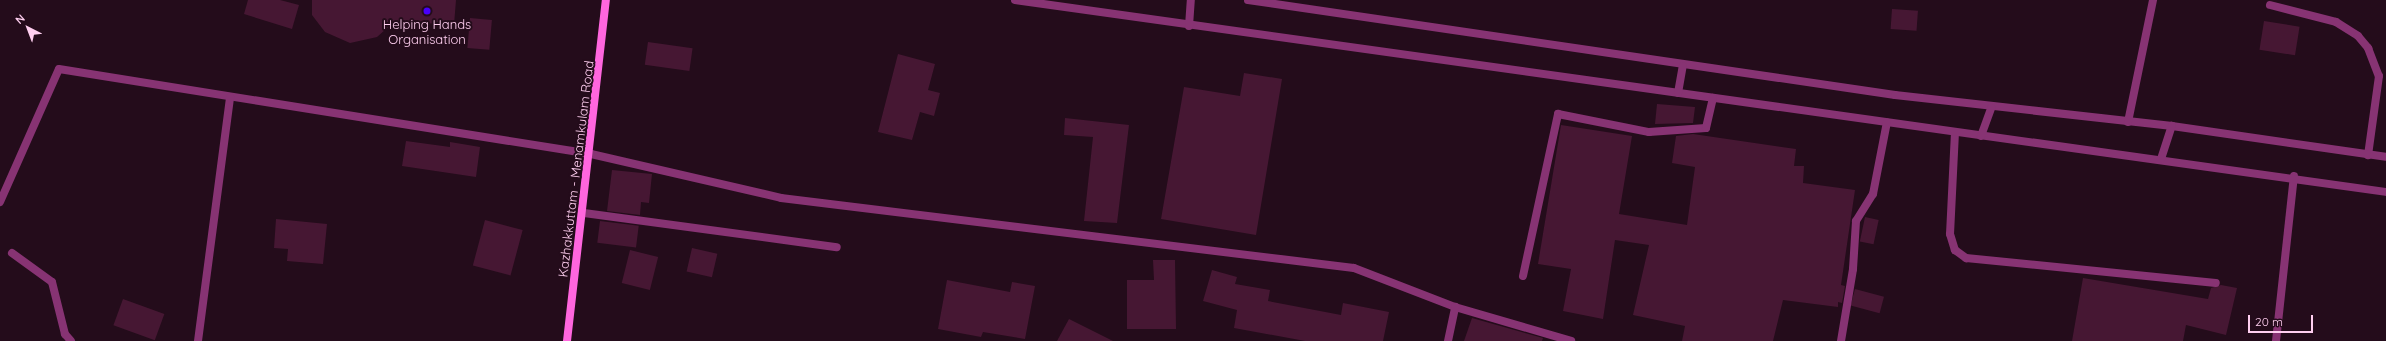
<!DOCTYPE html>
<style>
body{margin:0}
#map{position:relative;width:2386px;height:341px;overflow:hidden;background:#240c1b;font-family:Quicksand,sans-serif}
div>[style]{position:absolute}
.building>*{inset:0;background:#461733;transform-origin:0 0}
.service>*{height:8px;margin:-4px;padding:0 4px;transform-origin:4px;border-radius:4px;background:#873373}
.minor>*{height:8px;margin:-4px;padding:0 4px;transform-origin:4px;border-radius:4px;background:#873373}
.secondary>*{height:8px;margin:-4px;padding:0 4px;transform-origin:4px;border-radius:4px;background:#ff66de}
.dots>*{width:11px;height:11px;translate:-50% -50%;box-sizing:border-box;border:2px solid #240c1b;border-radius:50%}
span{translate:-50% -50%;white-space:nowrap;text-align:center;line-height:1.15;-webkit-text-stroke:4px #240c1b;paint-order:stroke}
.poi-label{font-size:13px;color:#ffcff0}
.street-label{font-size:13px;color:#ffcff0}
.north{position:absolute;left:8px;top:8px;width:40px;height:40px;-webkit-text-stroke:3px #240c1b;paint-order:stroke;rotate:318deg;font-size:11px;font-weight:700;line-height:16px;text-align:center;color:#ffcff0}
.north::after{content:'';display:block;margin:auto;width:14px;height:18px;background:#ffcff0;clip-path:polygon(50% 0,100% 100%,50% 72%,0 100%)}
.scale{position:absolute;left:2248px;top:315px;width:65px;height:18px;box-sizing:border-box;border:2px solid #ffcff0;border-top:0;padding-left:5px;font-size:12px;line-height:14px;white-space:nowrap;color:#ffcff0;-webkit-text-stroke:3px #240c1b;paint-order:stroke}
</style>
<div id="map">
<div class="building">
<i style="clip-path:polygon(248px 0,280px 0,299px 5px,292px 29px,244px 14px)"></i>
<i style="clip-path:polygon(312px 0,456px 0,454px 25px,395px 21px,377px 37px,350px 43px,325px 32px,312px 15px)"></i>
<i style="left:1892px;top:9px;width:26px;height:20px;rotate:4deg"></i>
<i style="left:470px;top:18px;width:22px;height:30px;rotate:5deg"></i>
<i style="left:2264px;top:21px;width:36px;height:29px;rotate:9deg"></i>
<i style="left:648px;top:42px;width:45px;height:23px;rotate:8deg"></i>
<i style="clip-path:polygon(898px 54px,935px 64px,928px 90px,940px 93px,934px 116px,920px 112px,912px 140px,878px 132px)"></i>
<i style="clip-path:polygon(1244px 73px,1282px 79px,1256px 235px,1161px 219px,1184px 87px,1240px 96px)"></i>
<i style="clip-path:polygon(1657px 104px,1695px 107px,1693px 123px,1655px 124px)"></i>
<i style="clip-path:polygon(1065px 118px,1129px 125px,1117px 223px,1084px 221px,1093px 137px,1064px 135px)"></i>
<i style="clip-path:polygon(1561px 125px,1632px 136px,1619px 214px,1687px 225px,1695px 167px,1672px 163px,1676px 136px,1693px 134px,1796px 149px,1794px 166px,1804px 166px,1803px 183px,1855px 190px,1841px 285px,1845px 286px,1842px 303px,1838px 302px,1838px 307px,1783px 300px,1773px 341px,1682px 341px,1685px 326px,1633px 315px,1649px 245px,1615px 240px,1603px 319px,1563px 311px,1571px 269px,1538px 264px)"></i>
<i style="clip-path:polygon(406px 141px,450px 147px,450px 142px,480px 147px,476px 177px,402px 166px)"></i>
<i style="clip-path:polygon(612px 170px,652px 174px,649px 203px,641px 202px,640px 215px,607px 211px)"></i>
<i style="left:1865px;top:217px;width:14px;height:25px;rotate:12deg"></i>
<i style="clip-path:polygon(276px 219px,327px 224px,323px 264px,287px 261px,288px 249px,274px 248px)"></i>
<i style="left:485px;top:220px;width:39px;height:47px;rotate:15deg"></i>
<i style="left:600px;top:221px;width:39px;height:22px;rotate:7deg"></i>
<i style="left:692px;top:248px;width:26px;height:24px;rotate:13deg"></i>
<i style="left:630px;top:250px;width:29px;height:34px;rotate:14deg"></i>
<i style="clip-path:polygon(1153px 260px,1175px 260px,1176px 329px,1127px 329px,1127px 280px,1154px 280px)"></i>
<i style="clip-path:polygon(1212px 270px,1237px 277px,1235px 284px,1270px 290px,1268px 301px,1341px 315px,1343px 303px,1389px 312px,1383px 341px,1305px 341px,1234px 328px,1237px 310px,1203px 301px)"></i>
<i style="clip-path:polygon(2083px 278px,2208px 299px,2211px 288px,2221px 285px,2237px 288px,2226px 335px,2186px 325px,2183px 341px,2072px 341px)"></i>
<i style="clip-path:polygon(947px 280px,1010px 292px,1012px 282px,1035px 286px,1025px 339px,983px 332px,981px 337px,938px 329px)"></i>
<i style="left:1855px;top:289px;width:30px;height:17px;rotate:15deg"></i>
<i style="left:123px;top:299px;width:44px;height:28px;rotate:20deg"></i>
<i style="clip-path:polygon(1472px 318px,1543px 338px,1542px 341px,1464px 341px)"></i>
<i style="clip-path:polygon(1069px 319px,1113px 341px,1057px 341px)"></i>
</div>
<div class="service">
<i style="left:2270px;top:5px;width:68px;rotate:14.4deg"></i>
<i style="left:2336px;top:22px;width:26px;rotate:32deg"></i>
<i style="left:2358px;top:36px;width:16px;rotate:50deg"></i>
<i style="left:2368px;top:48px;width:30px;rotate:69deg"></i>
<i style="left:2379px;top:76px;width:80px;rotate:97.9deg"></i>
<i style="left:1955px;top:132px;width:102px;rotate:92.8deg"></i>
<i style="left:1950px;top:234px;width:17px;rotate:73deg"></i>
<i style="left:1955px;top:250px;width:14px;rotate:36deg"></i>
<i style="left:1966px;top:258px;width:251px;rotate:5.7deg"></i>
<i style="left:12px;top:253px;width:49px;rotate:35.9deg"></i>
<i style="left:52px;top:282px;width:54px;rotate:76deg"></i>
<i style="left:65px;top:334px;width:9px;rotate:49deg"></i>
<i style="left:2276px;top:341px;width:166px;rotate:-83.8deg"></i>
</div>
<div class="minor">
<i style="left:1015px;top:0;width:1384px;rotate:7.97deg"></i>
<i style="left:1248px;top:0;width:654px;rotate:8.35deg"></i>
<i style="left:1895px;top:95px;width:279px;rotate:6.4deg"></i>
<i style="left:2172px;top:126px;width:216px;rotate:8.2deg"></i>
<i style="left:1189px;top:26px;width:26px;rotate:-86deg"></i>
<i style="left:1678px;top:93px;width:27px;rotate:-80deg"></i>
<i style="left:2128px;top:122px;width:125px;rotate:-78.4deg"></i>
<i style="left:1981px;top:136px;width:30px;rotate:-70deg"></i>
<i style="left:2161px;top:159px;width:35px;rotate:-72deg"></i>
<i style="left:0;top:202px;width:145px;rotate:-66.1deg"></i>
<i style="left:59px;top:69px;width:539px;rotate:9.08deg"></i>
<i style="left:591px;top:154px;width:195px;rotate:13deg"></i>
<i style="left:781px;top:198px;width:577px;rotate:6.96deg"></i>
<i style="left:1354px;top:268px;width:108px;rotate:21.1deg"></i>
<i style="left:1455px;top:307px;width:121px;rotate:16.3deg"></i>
<i style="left:584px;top:213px;width:255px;rotate:7.7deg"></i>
<i style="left:1523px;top:276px;width:166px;rotate:-77.8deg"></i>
<i style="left:1558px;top:114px;width:93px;rotate:11.2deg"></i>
<i style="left:1649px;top:132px;width:57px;rotate:-4deg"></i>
<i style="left:1706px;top:128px;width:31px;rotate:-77deg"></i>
<i style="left:198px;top:341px;width:246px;rotate:-82.5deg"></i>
<i style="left:1448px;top:341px;width:35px;rotate:-78deg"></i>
<i style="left:1841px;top:341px;width:73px;rotate:-80.5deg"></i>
<i style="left:1853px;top:269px;width:48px;rotate:-86.4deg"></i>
<i style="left:1856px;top:221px;width:32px;rotate:-58deg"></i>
<i style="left:1873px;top:194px;width:73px;rotate:-79deg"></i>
</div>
<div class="secondary">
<i style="left:567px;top:341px;width:343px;rotate:-83.5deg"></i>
</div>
<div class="dots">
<i style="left:427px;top:11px;background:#4900fa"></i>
</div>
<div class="poi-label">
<span style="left:427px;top:32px">Helping Hands<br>Organisation</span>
</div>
<div class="street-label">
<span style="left:576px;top:169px;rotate:-83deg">Kazhakkuttam - Menamkulam Road</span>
</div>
<div class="north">N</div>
<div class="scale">20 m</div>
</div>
